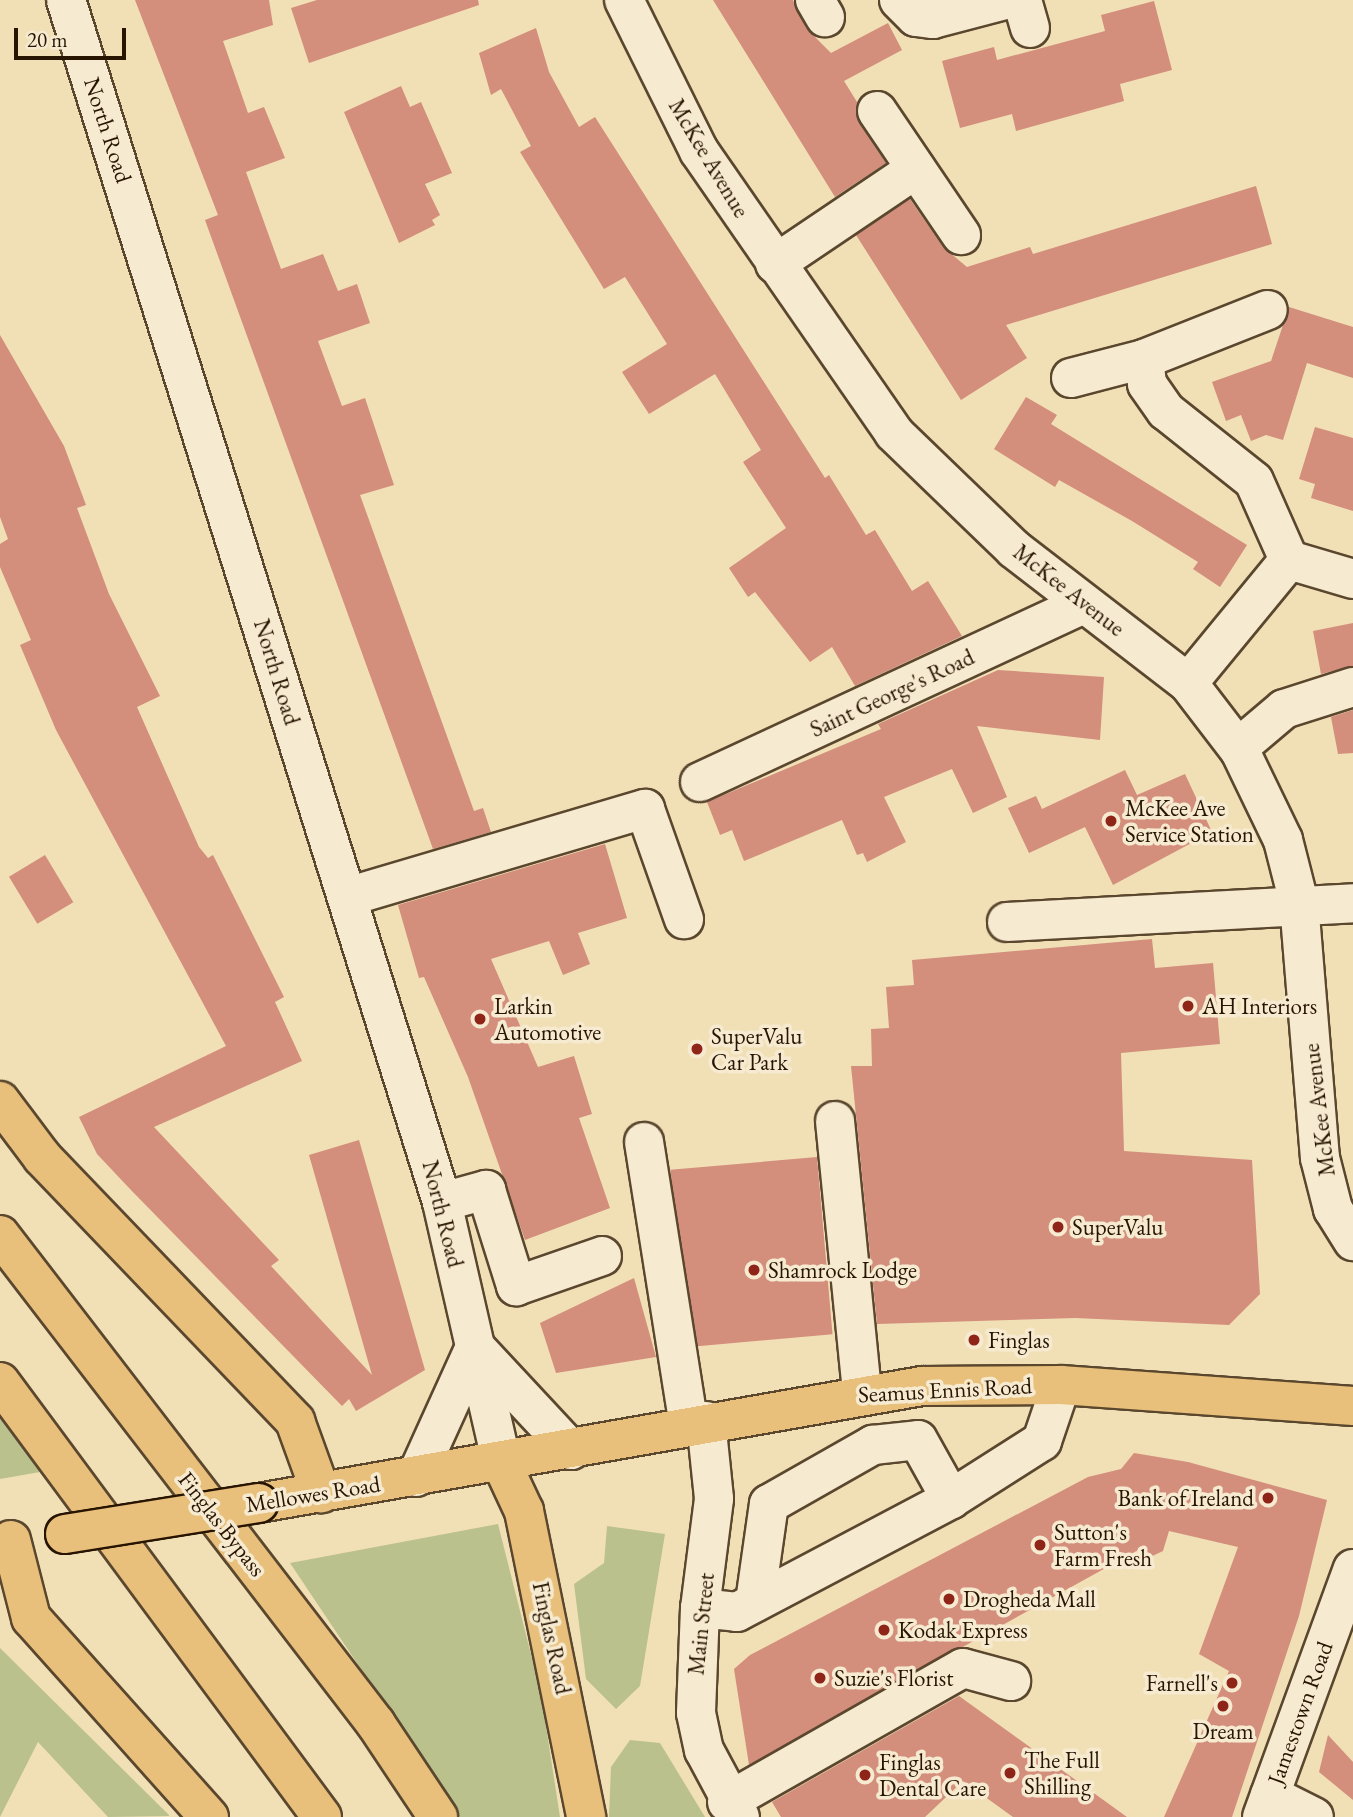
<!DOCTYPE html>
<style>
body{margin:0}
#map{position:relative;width:1353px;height:1817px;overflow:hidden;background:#f1dfb6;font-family:"EB Garamond",serif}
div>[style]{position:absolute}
.green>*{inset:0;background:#bbc18d}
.building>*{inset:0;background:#d38e7c;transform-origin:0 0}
.roads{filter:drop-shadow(2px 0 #5a472e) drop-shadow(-2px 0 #5a472e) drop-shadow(0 2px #5a472e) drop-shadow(0 -2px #5a472e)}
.minor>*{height:38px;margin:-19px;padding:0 19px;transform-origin:19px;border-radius:19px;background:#f6ead0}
.major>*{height:38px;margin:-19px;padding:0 19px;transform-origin:19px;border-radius:19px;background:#e8c07b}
.bridges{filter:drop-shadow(2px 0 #271401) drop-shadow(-2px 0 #271401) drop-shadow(0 2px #271401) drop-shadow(0 -2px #271401)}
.major-bridge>*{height:38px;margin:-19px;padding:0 19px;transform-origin:19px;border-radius:19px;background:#e8c07b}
.dots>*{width:19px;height:19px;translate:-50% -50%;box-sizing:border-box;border:4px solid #f6ead0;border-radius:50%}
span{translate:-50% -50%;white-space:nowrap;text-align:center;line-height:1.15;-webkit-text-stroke:7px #f6ead0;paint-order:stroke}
.street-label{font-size:23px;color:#271401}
.poi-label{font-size:23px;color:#271401}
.left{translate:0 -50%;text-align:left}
.right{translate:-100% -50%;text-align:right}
.scale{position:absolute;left:14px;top:28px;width:112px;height:32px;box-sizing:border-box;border:4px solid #271401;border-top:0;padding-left:9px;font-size:21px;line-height:24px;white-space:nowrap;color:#271401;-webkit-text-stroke:5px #f6ead0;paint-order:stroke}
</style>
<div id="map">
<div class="green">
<i style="clip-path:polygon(0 1417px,40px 1472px,0 1479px)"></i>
<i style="clip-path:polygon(498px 1524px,541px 1694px,560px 1817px,460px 1817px,290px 1563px)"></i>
<i style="clip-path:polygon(607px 1526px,665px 1534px,640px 1686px,616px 1709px,586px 1679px,574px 1584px,604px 1563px)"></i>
<i style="clip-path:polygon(0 1648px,169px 1815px,169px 1816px,108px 1817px,38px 1742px,0 1817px)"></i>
<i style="clip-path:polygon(630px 1740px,660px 1743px,705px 1817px,609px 1817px,611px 1767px)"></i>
</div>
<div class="building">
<i style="clip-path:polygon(135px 0,269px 0,273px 25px,223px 41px,248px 113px,264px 107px,285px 158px,246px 172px,281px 269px,323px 254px,338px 291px,357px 284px,370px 323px,318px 341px,342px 406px,365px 398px,394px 485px,360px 495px,474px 811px,483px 808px,491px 832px,433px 849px,205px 220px,218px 215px)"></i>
<i style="clip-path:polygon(317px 0,478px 0,479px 5px,309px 63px,291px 8px)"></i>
<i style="clip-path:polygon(713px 0,793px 0,806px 28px,831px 53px,888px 23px,902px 50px,844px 81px,857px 102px,859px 123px,886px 163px,835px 197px)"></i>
<i style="clip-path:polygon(1154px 1px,1172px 70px,1120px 84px,1124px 101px,1016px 131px,1012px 114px,960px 128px,942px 61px,994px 47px,997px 60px,1105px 31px,1101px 15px)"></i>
<i style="clip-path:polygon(536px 28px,549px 72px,579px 127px,595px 117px,825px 478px,829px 475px,866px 535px,875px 530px,912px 591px,928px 581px,962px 636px,855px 686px,832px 647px,810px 662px,755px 592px,748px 597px,729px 568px,786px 528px,743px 462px,761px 450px,715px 374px,649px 414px,622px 372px,667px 344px,625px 277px,604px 289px,520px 152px,531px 146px,501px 89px,491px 95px,479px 53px)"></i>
<i style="clip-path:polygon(401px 86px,410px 107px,421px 102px,452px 173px,425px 184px,440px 215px,432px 220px,435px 225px,399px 243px,344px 112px)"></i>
<i style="clip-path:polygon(1256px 186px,1272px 244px,1006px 325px,1027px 358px,961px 400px,856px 235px,910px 199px,943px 247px,967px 267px,1030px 247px,1033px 254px)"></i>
<i style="clip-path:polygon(1289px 307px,1353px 327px,1353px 378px,1307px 363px,1283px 440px,1266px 435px,1251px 441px,1241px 415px,1226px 421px,1212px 382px,1271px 361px)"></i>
<i style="clip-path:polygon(0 335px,64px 446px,86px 505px,77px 508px,109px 594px,160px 696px,137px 707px,199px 847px,208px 858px,213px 855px,284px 997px,275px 1002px,302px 1061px,154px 1127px,279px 1260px,271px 1266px,372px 1375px,309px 1155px,359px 1140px,425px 1370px,356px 1411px,349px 1399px,342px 1406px,130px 1189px,97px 1154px,79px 1117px,226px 1046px,56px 730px,20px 645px,31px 640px,0 567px,0 544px,8px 539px,0 517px)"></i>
<i style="clip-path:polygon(1026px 397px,1057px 415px,1051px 424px,1247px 545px,1220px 587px,1193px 569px,1198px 562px,1132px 521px,1059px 480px,1055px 487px,994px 449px)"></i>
<i style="clip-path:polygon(1315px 427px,1353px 438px,1353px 511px,1311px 498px,1315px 484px,1299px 479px)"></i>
<i style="clip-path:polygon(1353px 623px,1353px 666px,1321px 674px,1313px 631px)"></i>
<i style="clip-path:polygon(998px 670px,1104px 677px,1100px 740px,977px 726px,1007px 797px,973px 813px,952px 769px,884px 797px,906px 842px,867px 862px,863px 853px,857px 855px,842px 820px,744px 861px,732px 830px,720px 835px,707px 802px,881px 729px,878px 724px)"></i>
<i style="clip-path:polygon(1353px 710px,1353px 753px,1338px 754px,1331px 717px)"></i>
<i style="clip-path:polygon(1125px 770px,1137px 795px,1185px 774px,1212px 832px,1113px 885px,1085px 827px,1029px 853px,1008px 808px,1036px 796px,1042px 809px)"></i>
<i style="clip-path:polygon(605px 844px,627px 918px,578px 933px,590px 964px,563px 975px,549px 941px,491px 959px,538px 1067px,574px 1056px,592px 1114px,579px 1118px,610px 1208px,525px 1240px,468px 1077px,424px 977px,419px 978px,398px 905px)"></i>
<i style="left:45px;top:855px;width:55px;height:42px;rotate:59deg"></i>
<i style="clip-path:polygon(1152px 939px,1155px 968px,1213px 963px,1220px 1044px,1121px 1053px,1124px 1151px,1252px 1160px,1260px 1294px,1229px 1325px,1075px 1318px,877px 1324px,851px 1066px,872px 1066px,871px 1029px,889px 1028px,886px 987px,914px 985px,912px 960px)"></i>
<i style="left:817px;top:1157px;width:178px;height:147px;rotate:85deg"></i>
<i style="clip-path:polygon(634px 1278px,656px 1357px,556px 1373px,540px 1323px)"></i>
<i style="clip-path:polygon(1134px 1453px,1188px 1462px,1327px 1500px,1299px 1616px,1232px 1817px,1164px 1817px,1229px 1671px,1199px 1654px,1238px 1547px,1169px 1531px,1163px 1551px,1146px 1559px,1140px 1549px,749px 1765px,734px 1669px,750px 1655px,1088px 1477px,1121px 1469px)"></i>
<i style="clip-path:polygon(959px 1696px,1127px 1817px,1013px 1817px,963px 1781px,925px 1817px,781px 1817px,772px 1802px)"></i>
<i style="clip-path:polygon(1328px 1735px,1353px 1762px,1353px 1800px,1319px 1772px)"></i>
</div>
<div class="roads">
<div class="minor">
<i style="left:66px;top:0;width:1259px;rotate:72.63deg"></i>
<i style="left:442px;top:1202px;width:269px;rotate:77.1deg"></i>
<i style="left:624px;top:0;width:169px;rotate:63.6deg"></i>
<i style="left:699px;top:151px;width:343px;rotate:55.3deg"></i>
<i style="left:894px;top:433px;width:167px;rotate:44deg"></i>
<i style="left:1014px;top:549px;width:220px;rotate:37.6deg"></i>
<i style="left:1188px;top:683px;width:86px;rotate:52.6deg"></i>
<i style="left:1240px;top:751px;width:99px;rotate:64.2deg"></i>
<i style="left:1283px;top:840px;width:65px;rotate:75.7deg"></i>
<i style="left:1299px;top:903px;width:256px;rotate:85.3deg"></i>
<i style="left:1320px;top:1158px;width:53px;rotate:75.7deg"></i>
<i style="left:1333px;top:1209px;width:38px;rotate:58deg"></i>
<i style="left:815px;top:0;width:20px;rotate:60deg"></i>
<i style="left:899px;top:0;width:24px;rotate:45deg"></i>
<i style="left:916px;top:17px;width:17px;rotate:7deg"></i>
<i style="left:933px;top:19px;width:74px;rotate:-14.8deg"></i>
<i style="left:1022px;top:0;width:29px;rotate:74deg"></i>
<i style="left:877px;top:111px;width:150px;rotate:55.9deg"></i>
<i style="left:775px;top:264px;width:170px;rotate:-34deg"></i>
<i style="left:1144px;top:359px;width:25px;rotate:83deg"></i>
<i style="left:1147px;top:384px;width:33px;rotate:55deg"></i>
<i style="left:1166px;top:411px;width:112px;rotate:38.5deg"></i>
<i style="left:1254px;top:481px;width:86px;rotate:66.1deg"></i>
<i style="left:1071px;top:378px;width:75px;rotate:-14.6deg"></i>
<i style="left:1144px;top:359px;width:133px;rotate:-21.6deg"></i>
<i style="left:1188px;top:683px;width:159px;rotate:-50.6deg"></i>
<i style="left:1289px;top:560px;width:67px;rotate:16.5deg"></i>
<i style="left:1238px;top:748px;width:60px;rotate:-40.3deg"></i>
<i style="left:1284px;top:709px;width:72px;rotate:-17.7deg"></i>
<i style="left:700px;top:782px;width:423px;rotate:-24.9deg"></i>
<i style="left:347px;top:897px;width:311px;rotate:-16.5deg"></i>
<i style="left:645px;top:809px;width:117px;rotate:70.5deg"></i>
<i style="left:1007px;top:922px;width:347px;rotate:-3.1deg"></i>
<i style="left:835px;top:1121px;width:272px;rotate:84.3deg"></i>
<i style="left:644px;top:1142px;width:287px;rotate:81deg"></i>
<i style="left:442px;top:1202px;width:46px;rotate:-15.3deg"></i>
<i style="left:486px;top:1190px;width:101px;rotate:72.6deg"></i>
<i style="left:516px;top:1286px;width:91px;rotate:-19.2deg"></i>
<i style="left:706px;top:1421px;width:78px;rotate:84.1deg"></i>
<i style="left:714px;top:1499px;width:110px;rotate:97.3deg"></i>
<i style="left:700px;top:1608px;width:105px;rotate:92.2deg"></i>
<i style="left:696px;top:1713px;width:38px;rotate:78deg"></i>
<i style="left:704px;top:1750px;width:76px;rotate:61.8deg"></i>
<i style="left:416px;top:1477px;width:143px;rotate:-65.6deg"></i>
<i style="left:475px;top:1347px;width:141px;rotate:47deg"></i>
<i style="left:755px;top:1602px;width:99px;rotate:-81.9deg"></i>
<i style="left:769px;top:1504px;width:120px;rotate:-29.6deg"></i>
<i style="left:873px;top:1445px;width:45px;rotate:-6.3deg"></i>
<i style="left:918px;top:1440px;width:68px;rotate:60.8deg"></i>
<i style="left:700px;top:1608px;width:37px;rotate:6deg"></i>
<i style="left:737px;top:1612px;width:242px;rotate:-27.8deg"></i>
<i style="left:951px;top:1499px;width:108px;rotate:-32.5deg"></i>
<i style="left:1042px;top:1441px;width:59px;rotate:-71.3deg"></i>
<i style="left:1270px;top:1795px;width:49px;rotate:26.6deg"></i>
<i style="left:727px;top:1802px;width:271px;rotate:-29.6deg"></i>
<i style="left:963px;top:1668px;width:50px;rotate:15.2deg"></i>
<i style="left:1262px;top:1817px;width:264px;rotate:-69.9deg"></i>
</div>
<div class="major">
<i style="left:0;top:1101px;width:70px;rotate:53.1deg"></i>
<i style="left:42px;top:1157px;width:366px;rotate:46.2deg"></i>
<i style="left:295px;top:1421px;width:77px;rotate:70.1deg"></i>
<i style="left:0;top:1235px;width:617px;rotate:52.44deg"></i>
<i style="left:376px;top:1724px;width:112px;rotate:56.3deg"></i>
<i style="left:0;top:1382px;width:541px;rotate:53.49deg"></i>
<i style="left:502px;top:1464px;width:52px;rotate:64.9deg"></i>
<i style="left:524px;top:1511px;width:312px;rotate:78.5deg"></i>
<i style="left:259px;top:1503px;width:673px;rotate:-10.01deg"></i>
<i style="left:922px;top:1386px;width:139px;rotate:-0.4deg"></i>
<i style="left:1061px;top:1385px;width:293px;rotate:4.1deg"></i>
<i style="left:11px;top:1540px;width:81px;rotate:75.6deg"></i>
<i style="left:31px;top:1618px;width:267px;rotate:48.2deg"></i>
</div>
</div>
<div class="bridges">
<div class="major-bridge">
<i style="left:65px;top:1534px;width:196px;rotate:-9.1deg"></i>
</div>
</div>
<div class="dots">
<i style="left:1111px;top:821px;background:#8f2418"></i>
<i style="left:1188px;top:1006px;background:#8f2418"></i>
<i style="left:480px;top:1019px;background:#8f2418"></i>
<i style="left:697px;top:1049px;background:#8f2418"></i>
<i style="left:1058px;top:1227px;background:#8f2418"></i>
<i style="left:754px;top:1270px;background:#8f2418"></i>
<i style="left:974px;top:1340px;background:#8f2418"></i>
<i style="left:1268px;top:1498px;background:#8f2418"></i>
<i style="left:1040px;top:1545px;background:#8f2418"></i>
<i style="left:949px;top:1599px;background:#8f2418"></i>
<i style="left:884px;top:1630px;background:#8f2418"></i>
<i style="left:820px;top:1678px;background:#8f2418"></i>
<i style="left:1232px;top:1683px;background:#8f2418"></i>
<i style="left:1223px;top:1706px;background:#8f2418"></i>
<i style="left:1010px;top:1773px;background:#8f2418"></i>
<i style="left:865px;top:1775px;background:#8f2418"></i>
</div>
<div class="street-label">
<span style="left:108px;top:130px;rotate:72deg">North Road</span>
<span style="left:709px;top:158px;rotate:59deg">McKee Avenue</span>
<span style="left:1069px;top:590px;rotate:38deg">McKee Avenue</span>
<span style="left:277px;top:672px;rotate:73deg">North Road</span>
<span style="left:892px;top:693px;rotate:-25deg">Saint George's Road</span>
<span style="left:1319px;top:1110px;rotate:-97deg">McKee Avenue</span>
<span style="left:443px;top:1214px;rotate:76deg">North Road</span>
<span style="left:945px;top:1390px;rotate:-3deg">Seamus Ennis Road</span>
<span style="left:313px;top:1494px;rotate:-9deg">Mellowes Road</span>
<span style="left:222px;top:1524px;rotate:52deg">Finglas Bypass</span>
<span style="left:701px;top:1624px;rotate:-84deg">Main Street</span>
<span style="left:552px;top:1638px;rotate:78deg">Finglas Road</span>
<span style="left:1300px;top:1713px;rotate:-70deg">Jamestown Road</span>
</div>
<div class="poi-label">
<span class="left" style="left:1125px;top:821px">McKee Ave<br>Service Station</span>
<span class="left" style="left:494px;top:1019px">Larkin<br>Automotive</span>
<span class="left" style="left:1202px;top:1006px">AH Interiors</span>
<span class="left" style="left:711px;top:1049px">SuperValu<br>Car Park</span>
<span class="left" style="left:1072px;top:1227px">SuperValu</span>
<span class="left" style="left:768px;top:1270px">Shamrock Lodge</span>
<span class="left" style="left:988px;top:1340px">Finglas</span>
<span class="right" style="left:1254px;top:1498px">Bank of Ireland</span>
<span class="left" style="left:1054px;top:1545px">Sutton's<br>Farm Fresh</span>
<span class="left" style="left:963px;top:1599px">Drogheda Mall</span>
<span class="left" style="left:898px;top:1630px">Kodak Express</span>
<span class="left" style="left:834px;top:1678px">Suzie's Florist</span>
<span class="right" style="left:1218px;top:1683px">Farnell's</span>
<span style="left:1223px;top:1731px">Dream</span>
<span class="left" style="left:1024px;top:1773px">The Full<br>Shilling</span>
<span class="left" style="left:879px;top:1775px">Finglas<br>Dental Care</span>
</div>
<div class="scale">20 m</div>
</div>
